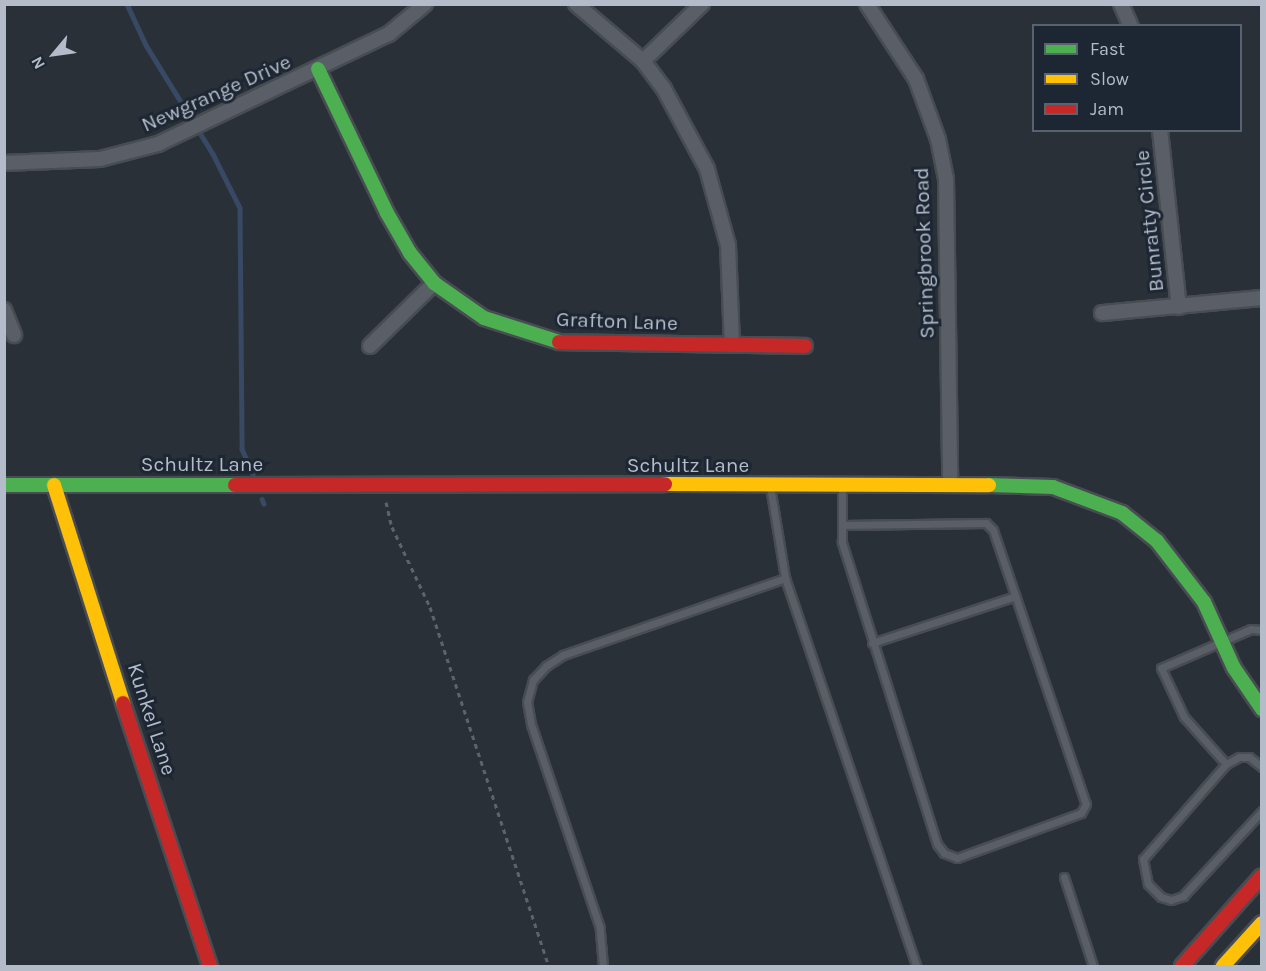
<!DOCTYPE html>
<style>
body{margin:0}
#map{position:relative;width:1266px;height:971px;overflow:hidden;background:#2a3038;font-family:Karla,sans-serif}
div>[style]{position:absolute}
.stream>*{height:4.5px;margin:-2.25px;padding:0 2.25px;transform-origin:2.25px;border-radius:2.25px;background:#384963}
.path>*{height:3px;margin-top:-1.5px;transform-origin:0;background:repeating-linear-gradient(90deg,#5d636a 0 4.5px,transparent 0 9px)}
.roads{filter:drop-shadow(2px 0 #484c53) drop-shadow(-2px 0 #484c53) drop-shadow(0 2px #484c53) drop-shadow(0 -2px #484c53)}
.lane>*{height:7px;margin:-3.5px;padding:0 3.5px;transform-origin:3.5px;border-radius:3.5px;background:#5a5e66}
.street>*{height:14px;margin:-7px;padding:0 7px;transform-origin:7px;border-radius:7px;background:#5a5e66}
.fast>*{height:14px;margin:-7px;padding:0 7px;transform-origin:7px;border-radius:7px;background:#4caf50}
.slow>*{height:14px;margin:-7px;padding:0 7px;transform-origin:7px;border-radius:7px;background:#ffc107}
.jam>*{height:14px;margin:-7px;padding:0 7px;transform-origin:7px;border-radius:7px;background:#c62828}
span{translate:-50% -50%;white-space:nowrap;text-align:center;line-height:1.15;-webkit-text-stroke:6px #1d2633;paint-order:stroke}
.street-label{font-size:21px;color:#b4bcc9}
.frame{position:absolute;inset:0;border:6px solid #b4bcc9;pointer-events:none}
.legend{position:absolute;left:1032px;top:24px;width:210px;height:108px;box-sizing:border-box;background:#1d2633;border:2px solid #59626f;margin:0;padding:8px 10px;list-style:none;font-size:18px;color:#b4bcc9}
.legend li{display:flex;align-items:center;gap:12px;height:30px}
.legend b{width:30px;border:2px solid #59626f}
.north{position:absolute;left:24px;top:24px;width:60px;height:60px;-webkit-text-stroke:4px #1d2633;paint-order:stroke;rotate:241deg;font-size:16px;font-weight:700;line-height:24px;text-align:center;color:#b4bcc9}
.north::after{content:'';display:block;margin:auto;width:21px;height:27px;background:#b4bcc9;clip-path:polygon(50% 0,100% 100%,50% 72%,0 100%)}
</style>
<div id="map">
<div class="stream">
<i style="left:127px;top:4px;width:45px;rotate:65.1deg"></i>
<i style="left:146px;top:45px;width:128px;rotate:58.4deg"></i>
<i style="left:213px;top:154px;width:60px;rotate:63.4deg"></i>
<i style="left:240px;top:208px;width:241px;rotate:89.5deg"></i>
<i style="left:242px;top:449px;width:27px;rotate:66deg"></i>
<i style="left:262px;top:499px;width:5px;rotate:68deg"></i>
</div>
<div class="path">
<i style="left:386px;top:502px;width:26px;rotate:77deg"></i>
<i style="left:392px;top:527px;width:89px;rotate:64.6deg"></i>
<i style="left:430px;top:607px;width:378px;rotate:71.7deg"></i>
</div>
<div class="roads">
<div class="lane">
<i style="left:770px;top:486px;width:93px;rotate:80.7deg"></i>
<i style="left:785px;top:578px;width:410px;rotate:71.3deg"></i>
<i style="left:842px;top:525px;width:144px;rotate:-0.8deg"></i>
<i style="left:986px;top:523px;width:10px;rotate:45deg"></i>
<i style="left:993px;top:530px;width:289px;rotate:71.3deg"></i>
<i style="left:1086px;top:804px;width:10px;rotate:119deg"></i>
<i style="left:1081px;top:813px;width:132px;rotate:160.1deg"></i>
<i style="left:957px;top:858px;width:14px;rotate:-159deg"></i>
<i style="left:944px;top:853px;width:11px;rotate:-128deg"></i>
<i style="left:937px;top:844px;width:317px;rotate:-107.5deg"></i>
<i style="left:842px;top:542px;width:57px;rotate:-90deg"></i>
<i style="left:872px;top:643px;width:151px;rotate:-18.1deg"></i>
<i style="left:1226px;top:764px;width:63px;rotate:-131.8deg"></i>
<i style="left:1184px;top:717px;width:54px;rotate:-115.1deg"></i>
<i style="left:1161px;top:668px;width:98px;rotate:-23.4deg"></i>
<i style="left:1251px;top:629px;width:11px;rotate:5deg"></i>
<i style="left:1262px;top:767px;width:16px;rotate:-142deg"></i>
<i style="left:1249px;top:757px;width:10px;rotate:180deg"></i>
<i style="left:1239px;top:757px;width:15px;rotate:152deg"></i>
<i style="left:1226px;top:764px;width:126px;rotate:131.1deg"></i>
<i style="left:1143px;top:859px;width:25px;rotate:79deg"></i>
<i style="left:1148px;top:884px;width:18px;rotate:45deg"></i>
<i style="left:1161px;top:897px;width:10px;rotate:17deg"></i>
<i style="left:1171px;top:900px;width:13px;rotate:-18deg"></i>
<i style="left:1183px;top:896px;width:116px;rotate:-47.1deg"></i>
<i style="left:1064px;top:877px;width:94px;rotate:72deg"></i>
<i style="left:603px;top:966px;width:38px;rotate:-95deg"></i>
<i style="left:600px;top:928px;width:215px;rotate:-108.7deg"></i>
<i style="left:531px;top:724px;width:22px;rotate:-100deg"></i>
<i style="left:527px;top:702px;width:23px;rotate:-75deg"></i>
<i style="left:533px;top:680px;width:19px;rotate:-47deg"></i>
<i style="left:546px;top:666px;width:20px;rotate:-33deg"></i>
<i style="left:563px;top:655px;width:235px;rotate:-19.1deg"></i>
</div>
<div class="street">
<i style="left:576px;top:4px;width:88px;rotate:40.4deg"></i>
<i style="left:643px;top:61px;width:35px;rotate:53deg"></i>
<i style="left:664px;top:89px;width:91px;rotate:61.7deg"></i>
<i style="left:707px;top:169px;width:79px;rotate:74.6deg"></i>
<i style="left:728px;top:245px;width:99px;rotate:87.7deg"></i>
<i style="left:867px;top:4px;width:90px;rotate:56.8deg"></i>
<i style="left:916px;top:79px;width:64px;rotate:69.9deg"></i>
<i style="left:938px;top:139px;width:41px;rotate:78.7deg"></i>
<i style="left:946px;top:179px;width:305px;rotate:89.2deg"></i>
<i style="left:1121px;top:4px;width:24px;rotate:66deg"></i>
<i style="left:643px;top:61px;width:82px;rotate:-44deg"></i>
<i style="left:1160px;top:130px;width:178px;rotate:83.9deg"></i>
<i style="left:4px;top:163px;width:96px;rotate:-2.4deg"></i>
<i style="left:100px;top:159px;width:60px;rotate:-14.5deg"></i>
<i style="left:158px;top:144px;width:256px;rotate:-25.5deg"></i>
<i style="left:389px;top:34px;width:47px;rotate:-39.8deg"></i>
<i style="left:4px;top:310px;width:27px;rotate:68deg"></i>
<i style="left:1102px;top:313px;width:161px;rotate:-5.4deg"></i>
<i style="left:370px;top:346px;width:90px;rotate:-44.5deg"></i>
</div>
<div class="fast">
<i style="left:318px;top:69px;width:160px;rotate:64.4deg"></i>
<i style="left:387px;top:213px;width:46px;rotate:60.1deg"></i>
<i style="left:410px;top:253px;width:38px;rotate:51deg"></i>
<i style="left:434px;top:283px;width:61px;rotate:35deg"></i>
<i style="left:484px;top:318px;width:79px;rotate:17.7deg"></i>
<i style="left:4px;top:485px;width:231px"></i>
<i style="left:989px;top:485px;width:64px;rotate:1.8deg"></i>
<i style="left:1053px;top:487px;width:74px;rotate:20.6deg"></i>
<i style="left:1122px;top:513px;width:45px;rotate:38.7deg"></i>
<i style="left:1157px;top:541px;width:77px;rotate:52.4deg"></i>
<i style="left:1204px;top:602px;width:72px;rotate:65.6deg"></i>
<i style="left:1234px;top:668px;width:50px;rotate:55.7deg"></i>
</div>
<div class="slow">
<i style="left:665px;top:484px;width:324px;rotate:0.2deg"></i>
<i style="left:54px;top:485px;width:229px;rotate:72.4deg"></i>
<i style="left:1223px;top:966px;width:58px;rotate:-47.8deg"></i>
</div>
<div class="jam">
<i style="left:559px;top:342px;width:246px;rotate:0.9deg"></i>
<i style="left:235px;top:485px;width:430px;rotate:-0.1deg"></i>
<i style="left:123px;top:703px;width:277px;rotate:71.7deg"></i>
<i style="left:1182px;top:966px;width:120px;rotate:-48.4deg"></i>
</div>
</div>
<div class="street-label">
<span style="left:216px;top:93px;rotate:-24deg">Newgrange Drive</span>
<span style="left:1149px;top:221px;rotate:-96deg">Bunratty Circle</span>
<span style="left:924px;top:253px;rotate:-92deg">Springbrook Road</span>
<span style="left:617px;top:321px;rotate:2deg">Grafton Lane</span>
<span style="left:202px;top:464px">Schultz Lane</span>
<span style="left:688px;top:465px">Schultz Lane</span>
<span style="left:152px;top:719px;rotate:72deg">Kunkel Lane</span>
</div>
<div class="frame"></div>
<ul class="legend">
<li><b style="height:8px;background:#4caf50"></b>Fast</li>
<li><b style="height:8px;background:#ffc107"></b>Slow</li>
<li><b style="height:8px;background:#c62828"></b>Jam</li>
</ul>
<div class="north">N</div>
</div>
